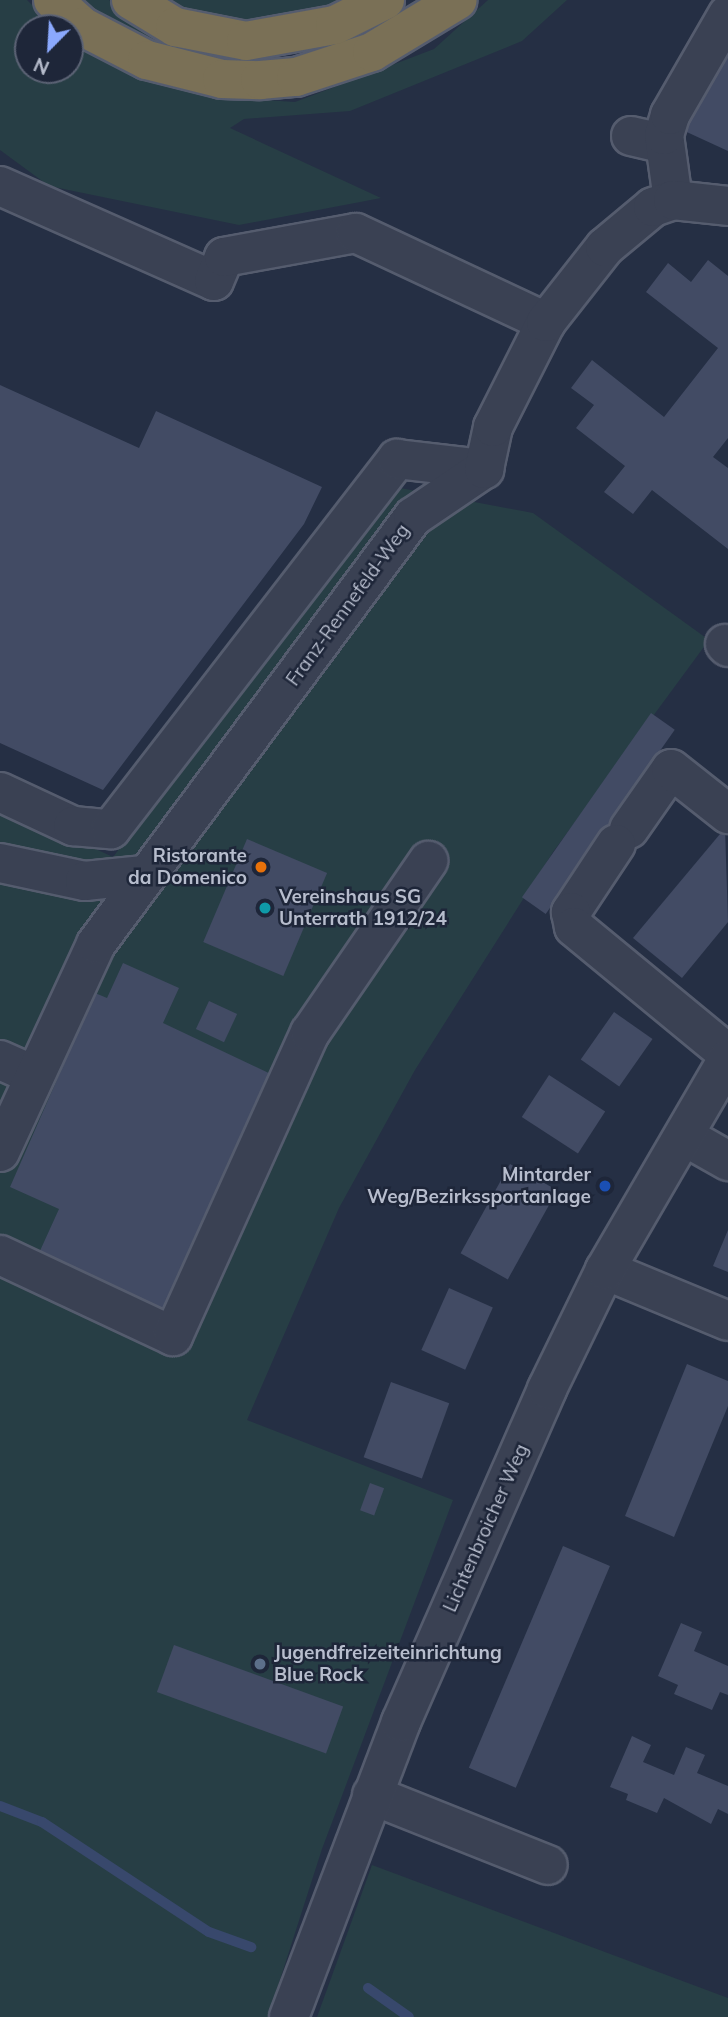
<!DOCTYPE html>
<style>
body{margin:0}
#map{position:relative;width:728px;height:2017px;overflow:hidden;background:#252f44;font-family:Mulish,sans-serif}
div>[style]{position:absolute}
.green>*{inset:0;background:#273e45}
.stream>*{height:10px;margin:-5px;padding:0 5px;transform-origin:5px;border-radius:5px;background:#38486c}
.building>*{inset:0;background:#424b64;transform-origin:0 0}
.roads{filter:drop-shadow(2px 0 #555c6e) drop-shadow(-2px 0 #555c6e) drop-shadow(0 2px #555c6e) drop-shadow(0 -2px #555c6e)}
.minor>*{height:38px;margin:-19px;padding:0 19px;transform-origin:19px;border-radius:19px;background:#3a4153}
.highway>*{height:38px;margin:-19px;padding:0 19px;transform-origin:19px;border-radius:19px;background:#7a7056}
.dots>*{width:19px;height:19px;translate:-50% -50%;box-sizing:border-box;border:4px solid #1e2639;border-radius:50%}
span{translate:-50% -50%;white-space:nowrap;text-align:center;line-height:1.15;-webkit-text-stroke:5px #1e2639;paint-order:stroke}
.street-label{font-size:19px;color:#b7bdcd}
.poi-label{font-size:19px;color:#b7bdcd;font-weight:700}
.right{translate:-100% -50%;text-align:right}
.left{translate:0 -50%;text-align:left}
.north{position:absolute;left:14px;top:14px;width:70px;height:70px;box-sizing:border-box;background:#1e2639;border:2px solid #5b6274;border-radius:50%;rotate:204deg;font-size:19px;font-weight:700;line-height:28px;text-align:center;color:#b7bdcd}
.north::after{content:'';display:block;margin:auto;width:24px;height:32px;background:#8ba9fe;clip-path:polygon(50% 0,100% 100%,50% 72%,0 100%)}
</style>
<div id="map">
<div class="green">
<i style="clip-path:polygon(0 0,27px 0,55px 28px,28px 28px,28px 70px,70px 70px,70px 38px,141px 79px,218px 97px,295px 102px,434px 49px,488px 0,567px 0,522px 41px,350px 111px,244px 119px,230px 128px,381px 198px,239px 225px,49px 186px,0 150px)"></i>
<i style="clip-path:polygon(75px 0,109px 0,157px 42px,131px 37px)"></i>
<i style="clip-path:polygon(161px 0,352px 0,220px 29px)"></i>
<i style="clip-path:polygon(395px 487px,533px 513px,709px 640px,553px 852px,415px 1070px,339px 1208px,247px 1420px,453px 1500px,322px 1849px,268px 2017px,0 2017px,0 805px,113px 857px)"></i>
<i style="clip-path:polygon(372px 1865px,728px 1998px,728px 2017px,317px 2017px)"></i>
</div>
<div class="stream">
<i style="left:0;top:1806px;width:45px;rotate:20.9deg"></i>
<i style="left:42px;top:1822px;width:200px;rotate:33.4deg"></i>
<i style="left:209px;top:1932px;width:45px;rotate:19.7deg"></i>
<i style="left:368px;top:1988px;width:50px;rotate:35.3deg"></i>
</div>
<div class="building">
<i style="clip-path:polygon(728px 46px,728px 151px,678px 128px)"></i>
<i style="clip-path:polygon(708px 260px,728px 276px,728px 438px,713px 457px,728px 468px,728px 549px,652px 490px,633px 514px,604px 492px,625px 466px,576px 428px,594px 405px,571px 388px,592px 360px,664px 417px,718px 348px,646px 292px,668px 263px,691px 282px)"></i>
<i style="clip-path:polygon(0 385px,139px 448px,156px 411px,322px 487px,304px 524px,103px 790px,0 743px)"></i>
<i style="left:651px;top:713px;width:29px;height:225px;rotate:35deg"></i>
<i style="clip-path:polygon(725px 828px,728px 922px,682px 978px,633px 938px)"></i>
<i style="left:247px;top:839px;width:87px;height:112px;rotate:23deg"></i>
<i style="clip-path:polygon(123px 963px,179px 988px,163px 1023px,275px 1076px,167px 1312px,39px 1253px,59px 1209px,10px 1187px,95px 993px,107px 998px)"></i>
<i style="left:209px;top:1001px;width:31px;height:31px;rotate:25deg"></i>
<i style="left:614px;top:1012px;width:47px;height:58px;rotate:35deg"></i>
<i style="left:549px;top:1075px;width:67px;height:50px;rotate:33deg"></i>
<i style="left:510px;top:1164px;width:54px;height:102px;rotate:29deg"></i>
<i style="clip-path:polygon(728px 1230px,728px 1272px,713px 1266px)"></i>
<i style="left:449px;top:1288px;width:48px;height:68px;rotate:24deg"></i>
<i style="clip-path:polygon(687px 1364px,728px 1381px,728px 1406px,674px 1537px,625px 1516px)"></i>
<i style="left:391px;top:1382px;width:62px;height:80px;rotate:20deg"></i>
<i style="left:370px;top:1483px;width:15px;height:29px;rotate:20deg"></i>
<i style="left:563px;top:1546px;width:51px;height:241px;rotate:23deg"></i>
<i style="clip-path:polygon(681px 1623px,702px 1632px,694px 1651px,728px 1666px,728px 1695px,720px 1692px,712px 1710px,674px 1694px,678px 1685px,658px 1676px)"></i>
<i style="left:174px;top:1645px;width:180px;height:50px;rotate:20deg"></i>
<i style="clip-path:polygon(632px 1736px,651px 1745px,643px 1762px,674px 1775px,686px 1747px,705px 1755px,697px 1773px,728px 1786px,728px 1814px,718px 1809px,711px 1824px,664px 1798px,657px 1813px,626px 1800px,628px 1794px,610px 1787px)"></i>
</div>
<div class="roads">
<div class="minor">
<i style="left:631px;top:136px;width:35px;rotate:13deg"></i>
<i style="left:0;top:186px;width:234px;rotate:23.9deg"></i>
<i style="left:214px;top:281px;width:26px;rotate:-67deg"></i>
<i style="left:224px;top:257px;width:134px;rotate:-10.3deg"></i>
<i style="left:356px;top:233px;width:210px;rotate:25.1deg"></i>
<i style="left:673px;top:200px;width:66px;rotate:-97.9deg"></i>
<i style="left:664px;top:135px;width:21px;rotate:-73deg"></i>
<i style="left:670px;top:115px;width:116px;rotate:-60.1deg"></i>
<i style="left:725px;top:644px;width:4px;rotate:45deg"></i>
<i style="left:0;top:792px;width:81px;rotate:25deg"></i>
<i style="left:73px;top:826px;width:38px;rotate:5deg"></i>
<i style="left:111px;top:829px;width:468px;rotate:-52.3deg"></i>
<i style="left:397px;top:459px;width:88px;rotate:6.6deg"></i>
<i style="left:629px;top:829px;width:73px;rotate:-55deg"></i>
<i style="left:671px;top:769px;width:73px;rotate:38.3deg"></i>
<i style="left:616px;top:844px;width:82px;rotate:123.5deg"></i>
<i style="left:571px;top:912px;width:15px;rotate:79deg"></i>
<i style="left:574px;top:927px;width:200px;rotate:39.5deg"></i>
<i style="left:0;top:863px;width:87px;rotate:12deg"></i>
<i style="left:85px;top:881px;width:57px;rotate:-6deg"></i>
<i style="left:0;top:1060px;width:37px;rotate:24deg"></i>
<i style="left:684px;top:1136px;width:51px;rotate:29.6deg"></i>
<i style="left:0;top:1152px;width:229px;rotate:-65.2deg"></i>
<i style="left:96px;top:944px;width:532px;rotate:-53.41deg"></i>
<i style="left:413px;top:517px;width:86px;rotate:-34.1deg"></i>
<i style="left:484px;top:469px;width:43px;rotate:-77.9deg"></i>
<i style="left:493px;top:427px;width:118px;rotate:-63.2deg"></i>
<i style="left:546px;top:322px;width:95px;rotate:-51.8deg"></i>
<i style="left:605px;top:247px;width:62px;rotate:-39.8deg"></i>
<i style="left:653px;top:207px;width:21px;rotate:-19deg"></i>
<i style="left:673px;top:200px;width:55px;rotate:6.2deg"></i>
<i style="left:0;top:1255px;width:191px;rotate:25.1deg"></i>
<i style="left:173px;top:1336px;width:333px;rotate:-65.7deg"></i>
<i style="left:310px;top:1033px;width:209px;rotate:-55.5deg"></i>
<i style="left:605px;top:1270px;width:133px;rotate:22.5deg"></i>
<i style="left:372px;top:1795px;width:189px;rotate:21.7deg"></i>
<i style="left:289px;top:2017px;width:316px;rotate:-69.2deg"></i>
<i style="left:401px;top:1722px;width:364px;rotate:-66.3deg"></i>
<i style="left:547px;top:1389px;width:132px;rotate:-64deg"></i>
<i style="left:605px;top:1270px;width:244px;rotate:-59.8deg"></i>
</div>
<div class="highway">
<i style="left:53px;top:0;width:40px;rotate:42deg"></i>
<i style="left:83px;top:27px;width:72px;rotate:27.3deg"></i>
<i style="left:147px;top:60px;width:77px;rotate:14.2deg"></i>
<i style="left:222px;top:79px;width:38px;rotate:2deg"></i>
<i style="left:260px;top:80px;width:36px;rotate:-5deg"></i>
<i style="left:296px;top:77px;width:80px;rotate:-18.2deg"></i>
<i style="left:372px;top:52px;width:100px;rotate:-31.2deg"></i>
<i style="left:131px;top:0;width:52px;rotate:31.5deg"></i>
<i style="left:175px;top:27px;width:72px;rotate:11.2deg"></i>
<i style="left:246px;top:41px;width:90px;rotate:-10.2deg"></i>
<i style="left:335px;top:25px;width:56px;rotate:-26.6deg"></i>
</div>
</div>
<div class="dots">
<i style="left:261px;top:867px;background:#e8710a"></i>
<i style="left:265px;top:908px;background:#0f9aa8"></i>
<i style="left:605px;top:1186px;background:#1a4fb4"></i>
<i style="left:260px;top:1664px;background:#5c6f8a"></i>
</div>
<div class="street-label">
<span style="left:348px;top:605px;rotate:-54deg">Franz-Rennefeld-Weg</span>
<span style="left:486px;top:1528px;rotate:-66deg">Lichtenbroicher Weg</span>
</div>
<div class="poi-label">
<span class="right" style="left:247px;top:867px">Ristorante<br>da Domenico</span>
<span class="left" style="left:279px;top:908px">Vereinshaus SG<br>Unterrath 1912/24</span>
<span class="right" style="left:591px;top:1186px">Mintarder<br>Weg/Bezirkssportanlage</span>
<span class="left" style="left:274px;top:1664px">Jugendfreizeiteinrichtung<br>Blue Rock</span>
</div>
<div class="north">N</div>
</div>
